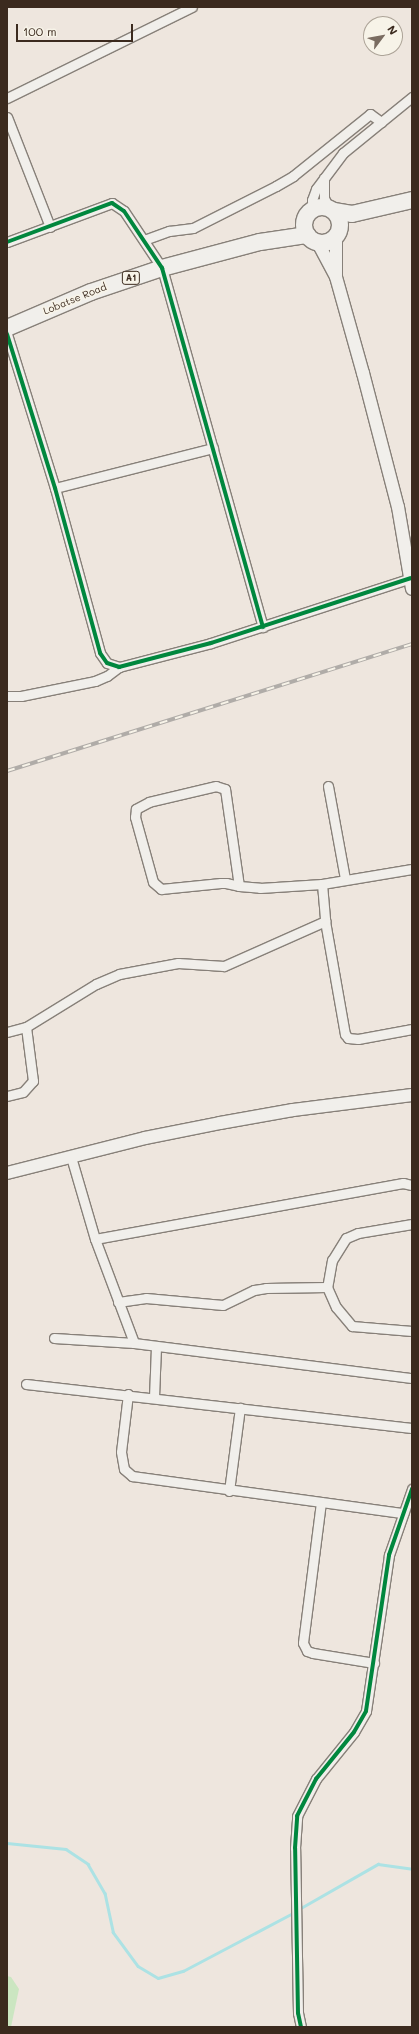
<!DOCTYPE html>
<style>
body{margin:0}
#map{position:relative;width:419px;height:2034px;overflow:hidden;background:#eee6de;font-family:Mali,sans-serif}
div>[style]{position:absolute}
.green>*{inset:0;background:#cbe6c1}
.stream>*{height:2.5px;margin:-1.25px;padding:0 1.25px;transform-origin:1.25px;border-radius:1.25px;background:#ace2e4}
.roads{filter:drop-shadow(1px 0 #878079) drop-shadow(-1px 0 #878079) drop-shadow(0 1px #878079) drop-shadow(0 -1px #878079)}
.street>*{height:9px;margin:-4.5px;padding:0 4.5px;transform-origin:4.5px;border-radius:4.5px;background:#f1efeb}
.secondary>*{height:12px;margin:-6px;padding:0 6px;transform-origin:6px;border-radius:6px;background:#f1efeb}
.highway>*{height:16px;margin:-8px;padding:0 8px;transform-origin:8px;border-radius:8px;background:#f1efeb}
.highway>.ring{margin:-8px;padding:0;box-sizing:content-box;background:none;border:16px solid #f1efeb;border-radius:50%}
.rail>*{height:4px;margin-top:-2px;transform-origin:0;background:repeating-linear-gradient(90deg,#f7f3e8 0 8px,#b0aca8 0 16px);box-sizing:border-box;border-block:1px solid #b0aca8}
.cycleway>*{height:4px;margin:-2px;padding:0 2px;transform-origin:2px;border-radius:2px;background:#00873e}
span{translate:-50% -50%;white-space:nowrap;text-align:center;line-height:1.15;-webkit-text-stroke:3.5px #f7f3e8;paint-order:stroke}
.shield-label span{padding:1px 3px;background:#f7f3e8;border:1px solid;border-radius:3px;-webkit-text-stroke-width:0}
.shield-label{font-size:9px;color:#3b2a1e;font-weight:700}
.street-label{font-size:10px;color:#3b2a1e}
.frame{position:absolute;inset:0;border:8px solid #3b2a1e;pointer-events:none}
.north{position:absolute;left:363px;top:16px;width:40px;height:40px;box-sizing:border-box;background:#f7f3e8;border:1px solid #aca397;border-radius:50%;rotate:58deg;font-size:11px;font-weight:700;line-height:16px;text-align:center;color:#3b2a1e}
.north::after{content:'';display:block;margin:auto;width:14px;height:18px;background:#7a6c61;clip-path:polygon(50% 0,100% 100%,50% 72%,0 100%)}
.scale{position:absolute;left:16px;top:24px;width:117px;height:18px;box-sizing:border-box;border:2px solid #3b2a1e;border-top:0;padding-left:5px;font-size:12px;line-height:14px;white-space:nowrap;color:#3b2a1e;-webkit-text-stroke:3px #f7f3e8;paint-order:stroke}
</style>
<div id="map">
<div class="green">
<i style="clip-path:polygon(7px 1976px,11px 1977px,19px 1989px,11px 2027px,7px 2027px)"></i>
</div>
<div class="stream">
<i style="left:7px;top:1843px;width:59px;rotate:5.8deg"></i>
<i style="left:66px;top:1849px;width:27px;rotate:34deg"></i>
<i style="left:88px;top:1864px;width:34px;rotate:60deg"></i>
<i style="left:105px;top:1893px;width:40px;rotate:78deg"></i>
<i style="left:113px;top:1932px;width:42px;rotate:53.7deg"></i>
<i style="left:138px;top:1966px;width:23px;rotate:31deg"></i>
<i style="left:158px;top:1978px;width:26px;rotate:-16deg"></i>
<i style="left:183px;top:1971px;width:127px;rotate:-27.8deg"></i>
<i style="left:299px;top:1909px;width:91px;rotate:-29.7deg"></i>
<i style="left:378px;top:1864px;width:34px;rotate:8deg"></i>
</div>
<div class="roads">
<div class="street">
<i style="left:7px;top:98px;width:206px;rotate:-26.2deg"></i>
<i style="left:7px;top:117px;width:118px;rotate:68.6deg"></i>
<i style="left:324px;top:178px;width:20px;rotate:90deg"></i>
<i style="left:324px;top:198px;width:11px;rotate:63deg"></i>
<i style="left:313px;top:210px;width:10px;rotate:-96deg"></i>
<i style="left:312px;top:200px;width:12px;rotate:-70deg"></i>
<i style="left:316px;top:189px;width:45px;rotate:-53.1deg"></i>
<i style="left:343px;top:153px;width:89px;rotate:-39.1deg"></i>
<i style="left:144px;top:240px;width:27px;rotate:-20deg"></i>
<i style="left:169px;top:231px;width:24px;rotate:-7deg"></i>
<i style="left:193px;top:228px;width:93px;rotate:-26.8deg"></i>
<i style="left:276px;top:186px;width:20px;rotate:-30deg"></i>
<i style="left:293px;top:176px;width:99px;rotate:-38.8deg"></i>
<i style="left:370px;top:114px;width:14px;rotate:36deg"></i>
<i style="left:7px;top:242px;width:112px;rotate:-20.4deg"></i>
<i style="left:112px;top:203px;width:14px;rotate:34deg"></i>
<i style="left:124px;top:211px;width:69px;rotate:56.3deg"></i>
<i style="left:162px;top:268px;width:373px;rotate:74.3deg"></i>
<i style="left:7px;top:334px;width:161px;rotate:72.7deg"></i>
<i style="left:55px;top:488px;width:171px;rotate:74.7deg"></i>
<i style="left:100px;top:653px;width:12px;rotate:55deg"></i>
<i style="left:107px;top:663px;width:13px;rotate:18deg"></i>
<i style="left:119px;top:667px;width:95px;rotate:-14.6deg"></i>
<i style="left:211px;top:643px;width:210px;rotate:-18deg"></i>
<i style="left:55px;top:488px;width:163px;rotate:-14.2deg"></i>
<i style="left:7px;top:696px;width:14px"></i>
<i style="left:21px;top:696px;width:76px;rotate:-11.5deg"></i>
<i style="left:95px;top:681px;width:13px;rotate:-23deg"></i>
<i style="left:107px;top:676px;width:15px;rotate:-37deg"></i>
<i style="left:328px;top:786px;width:95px;rotate:79.6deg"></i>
<i style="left:322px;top:884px;width:37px;rotate:85deg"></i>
<i style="left:325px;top:921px;width:115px;rotate:80deg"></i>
<i style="left:345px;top:1034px;width:5px;rotate:53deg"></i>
<i style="left:348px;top:1038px;width:10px;rotate:6deg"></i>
<i style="left:358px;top:1039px;width:55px;rotate:-10.5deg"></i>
<i style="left:239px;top:886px;width:98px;rotate:-98.2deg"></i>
<i style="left:225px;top:789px;width:9px;rotate:-162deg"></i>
<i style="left:216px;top:786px;width:69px;rotate:166.6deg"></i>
<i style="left:149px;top:802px;width:15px;rotate:152deg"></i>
<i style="left:136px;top:809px;width:8px;rotate:97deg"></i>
<i style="left:135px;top:817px;width:67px;rotate:74.5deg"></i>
<i style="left:153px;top:882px;width:11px;rotate:41deg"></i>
<i style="left:161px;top:889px;width:60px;rotate:-5.7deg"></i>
<i style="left:221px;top:883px;width:5px"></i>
<i style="left:226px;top:883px;width:13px;rotate:13deg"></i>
<i style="left:239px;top:886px;width:21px;rotate:5deg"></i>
<i style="left:260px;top:888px;width:62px;rotate:-3.7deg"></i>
<i style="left:322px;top:884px;width:91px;rotate:-9.5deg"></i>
<i style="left:7px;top:1032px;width:20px;rotate:-15deg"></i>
<i style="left:26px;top:1027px;width:82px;rotate:-31.6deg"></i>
<i style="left:96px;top:984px;width:25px;rotate:-23deg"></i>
<i style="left:119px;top:974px;width:60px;rotate:-10.6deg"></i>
<i style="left:178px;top:963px;width:46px;rotate:3.7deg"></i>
<i style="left:224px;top:966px;width:111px;rotate:-24deg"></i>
<i style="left:7px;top:1096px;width:16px;rotate:-14deg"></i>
<i style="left:23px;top:1092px;width:15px;rotate:-48deg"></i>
<i style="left:33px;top:1081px;width:54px;rotate:-97.4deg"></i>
<i style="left:71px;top:1157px;width:85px;rotate:73.7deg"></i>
<i style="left:95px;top:1239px;width:111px;rotate:69.4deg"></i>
<i style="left:134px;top:1343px;width:280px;rotate:7.2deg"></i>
<i style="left:412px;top:1224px;width:55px;rotate:170.5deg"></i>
<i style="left:358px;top:1233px;width:13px;rotate:157deg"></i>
<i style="left:346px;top:1238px;width:26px;rotate:122deg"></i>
<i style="left:332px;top:1260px;width:27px;rotate:100deg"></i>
<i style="left:327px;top:1287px;width:22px;rotate:66deg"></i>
<i style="left:336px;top:1307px;width:25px;rotate:50deg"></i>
<i style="left:352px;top:1326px;width:60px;rotate:4.8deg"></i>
<i style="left:95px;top:1239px;width:313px;rotate:-10.3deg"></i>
<i style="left:403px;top:1183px;width:9px;rotate:13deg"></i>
<i style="left:118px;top:1302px;width:28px;rotate:-8deg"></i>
<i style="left:146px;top:1298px;width:77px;rotate:5.2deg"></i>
<i style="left:223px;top:1305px;width:34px;rotate:-26deg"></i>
<i style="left:254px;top:1290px;width:12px;rotate:-9deg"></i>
<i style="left:266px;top:1288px;width:61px;rotate:-0.9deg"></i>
<i style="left:54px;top:1338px;width:80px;rotate:3.6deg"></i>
<i style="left:26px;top:1384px;width:388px;rotate:6.5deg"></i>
<i style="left:128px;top:1394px;width:58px;rotate:96.9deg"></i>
<i style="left:121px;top:1452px;width:17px;rotate:80deg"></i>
<i style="left:124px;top:1469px;width:11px;rotate:41deg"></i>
<i style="left:132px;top:1476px;width:274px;rotate:7.8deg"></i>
<i style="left:154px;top:1397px;width:50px;rotate:-87.7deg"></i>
<i style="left:229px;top:1491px;width:84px;rotate:-82.5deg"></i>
<i style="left:321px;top:1502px;width:142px;rotate:97.3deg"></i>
<i style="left:303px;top:1643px;width:9px;rotate:63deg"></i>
<i style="left:307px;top:1651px;width:6px;rotate:18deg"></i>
<i style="left:313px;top:1653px;width:62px;rotate:9.3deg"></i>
<i style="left:301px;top:2027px;width:14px;rotate:-102deg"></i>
<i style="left:298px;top:2013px;width:165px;rotate:-91deg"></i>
<i style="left:295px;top:1848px;width:32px;rotate:-86deg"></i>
<i style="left:297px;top:1816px;width:42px;rotate:-62.8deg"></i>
<i style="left:316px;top:1779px;width:60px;rotate:-51deg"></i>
<i style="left:354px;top:1732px;width:24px;rotate:-60deg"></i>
<i style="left:366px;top:1711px;width:158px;rotate:-81.6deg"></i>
<i style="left:389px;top:1555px;width:70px;rotate:-70.8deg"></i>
</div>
<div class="secondary">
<i style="left:318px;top:243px;width:38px;rotate:62deg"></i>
<i style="left:336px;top:277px;width:100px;rotate:74.3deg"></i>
<i style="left:363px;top:373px;width:138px;rotate:75.4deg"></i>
<i style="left:398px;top:507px;width:83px;rotate:80.3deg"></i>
<i style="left:336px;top:275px;width:38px;rotate:-90deg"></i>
<i style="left:7px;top:1173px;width:142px;rotate:-14.2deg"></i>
<i style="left:145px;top:1138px;width:76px;rotate:-11.3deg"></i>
<i style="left:220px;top:1123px;width:74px;rotate:-10.1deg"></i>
<i style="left:293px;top:1110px;width:120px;rotate:-7.2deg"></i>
</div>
<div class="highway">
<i class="ring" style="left:304px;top:207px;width:20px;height:20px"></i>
<i style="left:334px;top:211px;width:18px;rotate:9deg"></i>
<i style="left:352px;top:214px;width:62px;rotate:-13.1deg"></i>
<i style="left:7px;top:328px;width:91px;rotate:-23.2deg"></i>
<i style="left:91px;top:292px;width:75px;rotate:-18.7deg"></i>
<i style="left:162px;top:268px;width:101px;rotate:-14.9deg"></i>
<i style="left:260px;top:242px;width:48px;rotate:-8.5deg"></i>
</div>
</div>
<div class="rail">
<i style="left:7px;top:771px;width:424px;rotate:-17.4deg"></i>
</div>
<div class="cycleway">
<i style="left:7px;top:242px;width:112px;rotate:-20.4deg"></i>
<i style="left:112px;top:203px;width:14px;rotate:34deg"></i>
<i style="left:124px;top:211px;width:69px;rotate:56.3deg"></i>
<i style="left:162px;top:268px;width:373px;rotate:74.3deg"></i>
<i style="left:7px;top:334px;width:161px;rotate:72.7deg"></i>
<i style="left:55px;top:488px;width:171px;rotate:74.7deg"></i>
<i style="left:100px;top:653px;width:12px;rotate:55deg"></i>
<i style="left:107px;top:663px;width:13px;rotate:18deg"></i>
<i style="left:119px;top:667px;width:95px;rotate:-14.6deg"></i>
<i style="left:211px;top:643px;width:210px;rotate:-18deg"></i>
<i style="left:301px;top:2027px;width:14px;rotate:-102deg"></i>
<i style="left:298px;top:2013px;width:165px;rotate:-91deg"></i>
<i style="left:295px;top:1848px;width:32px;rotate:-86deg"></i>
<i style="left:297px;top:1816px;width:42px;rotate:-62.8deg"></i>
<i style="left:316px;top:1779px;width:60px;rotate:-51deg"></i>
<i style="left:354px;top:1732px;width:24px;rotate:-60deg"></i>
<i style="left:366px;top:1711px;width:158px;rotate:-81.6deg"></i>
<i style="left:389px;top:1555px;width:70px;rotate:-70.8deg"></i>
</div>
<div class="shield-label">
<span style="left:131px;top:278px">A1</span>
</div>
<div class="street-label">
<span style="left:75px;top:299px;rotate:-22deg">Lobatse Road</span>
</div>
<div class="frame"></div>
<div class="north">N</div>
<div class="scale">100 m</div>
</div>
